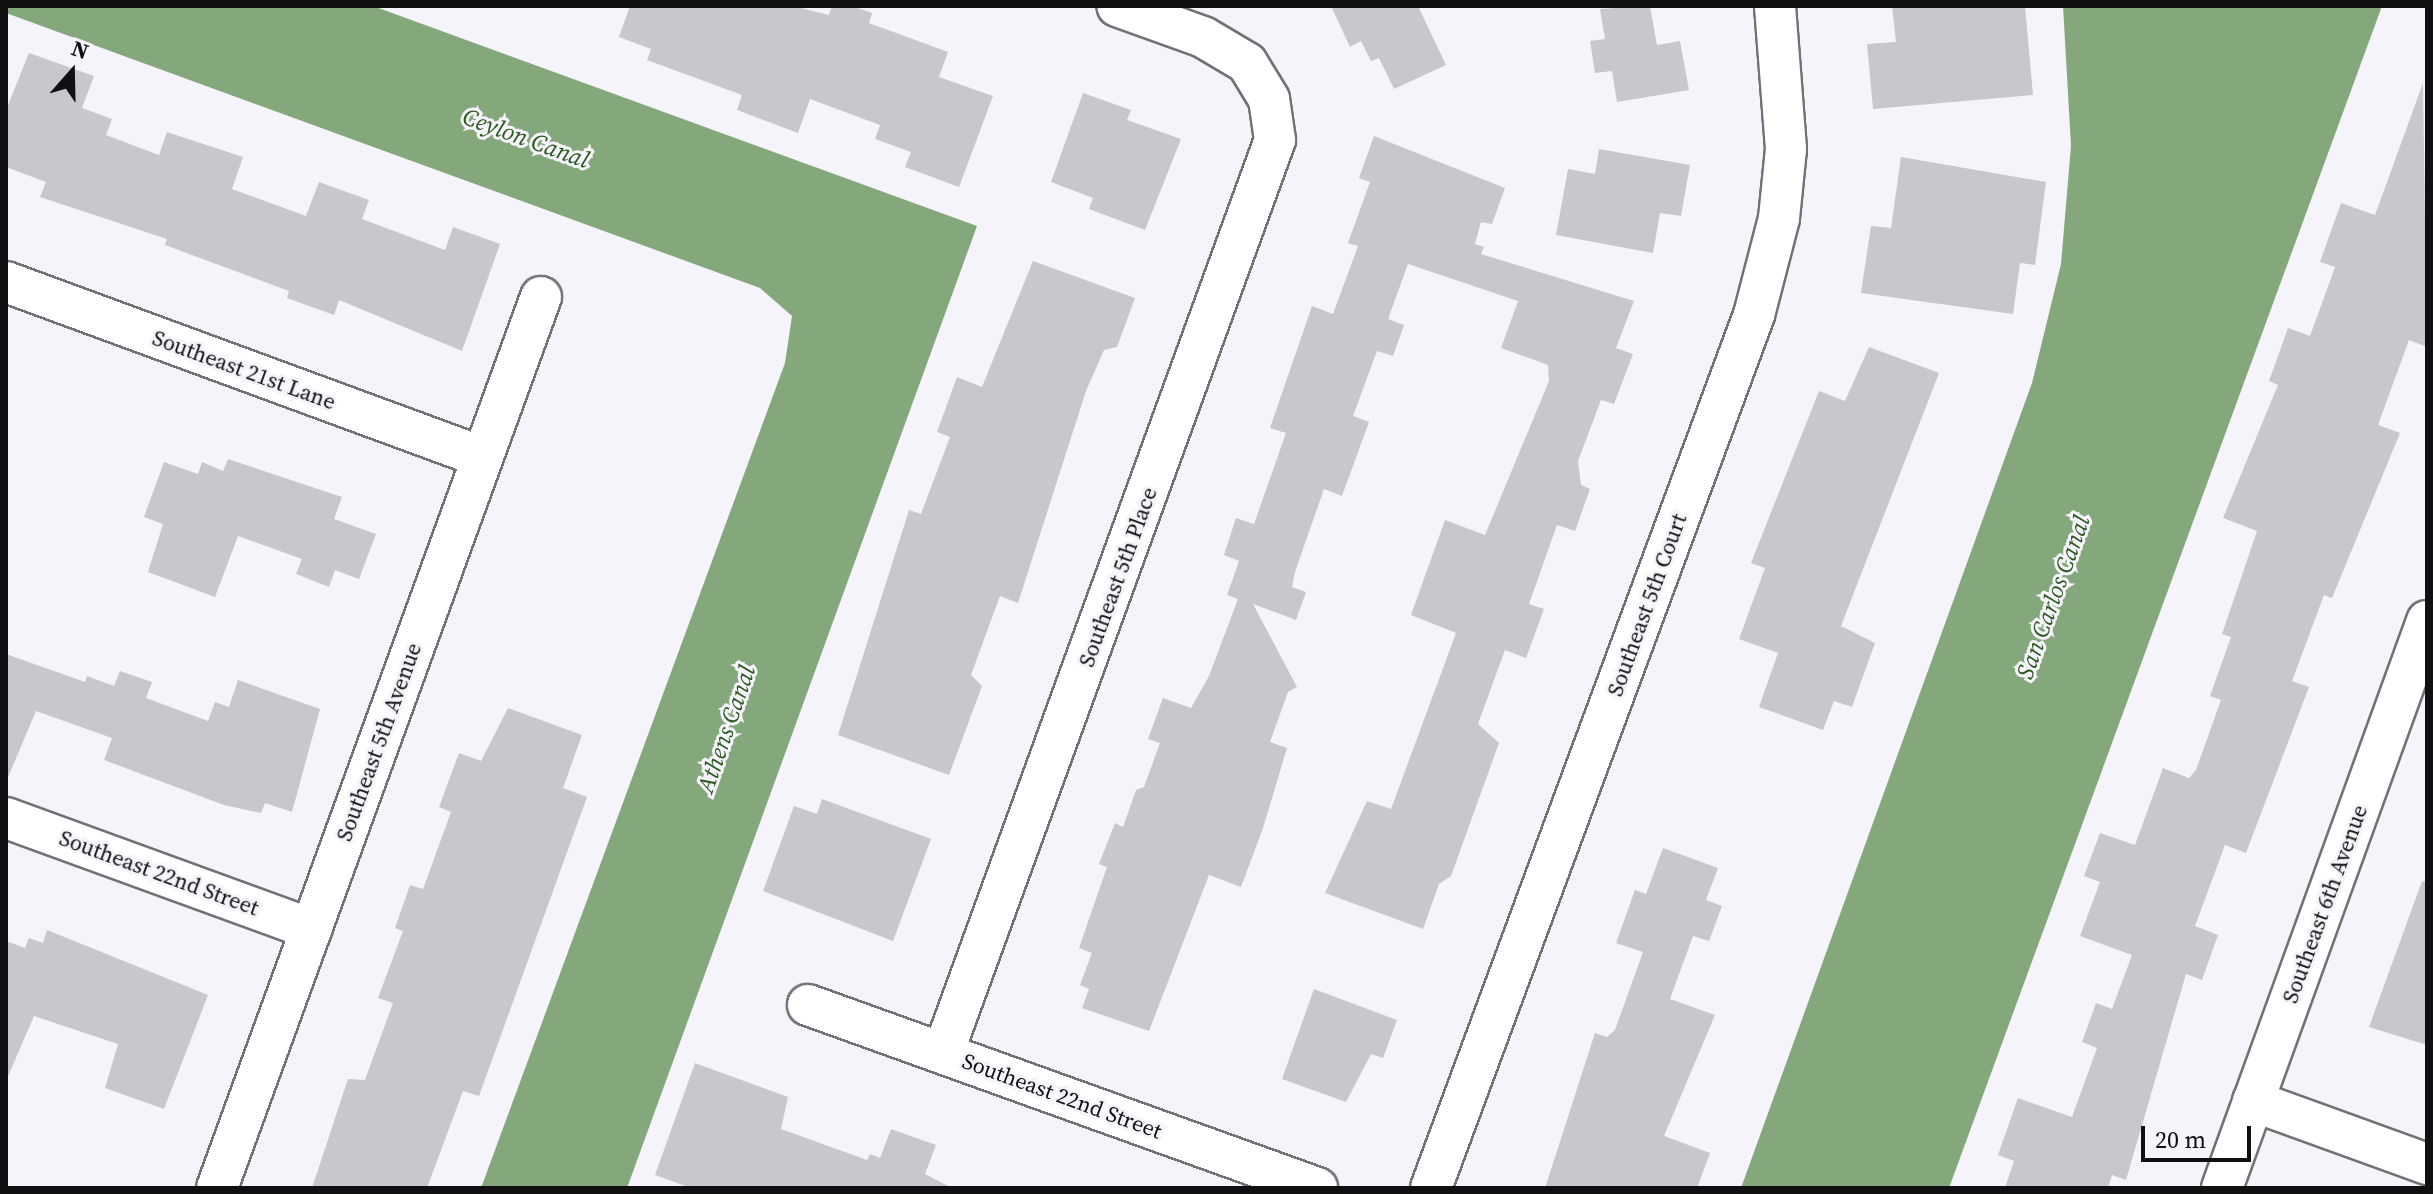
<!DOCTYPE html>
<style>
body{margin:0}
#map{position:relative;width:2433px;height:1194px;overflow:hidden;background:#f5f4fa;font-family:"Source Serif 4",serif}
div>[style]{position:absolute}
.water>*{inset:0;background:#85a77c}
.building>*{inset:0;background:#c8c7cd}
.roads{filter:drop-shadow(2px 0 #717176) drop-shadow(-2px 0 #717176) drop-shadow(0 2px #717176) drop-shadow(0 -2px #717176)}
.street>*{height:40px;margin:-20px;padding:0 20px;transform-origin:20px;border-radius:20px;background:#fff}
span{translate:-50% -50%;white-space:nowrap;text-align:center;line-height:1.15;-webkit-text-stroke:6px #f5f4fa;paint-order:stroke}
.street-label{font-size:22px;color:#101012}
.water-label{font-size:24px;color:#2a581e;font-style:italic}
.frame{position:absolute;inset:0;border:8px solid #101012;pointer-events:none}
.north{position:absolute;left:32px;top:32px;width:80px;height:80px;-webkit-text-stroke:6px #f5f4fa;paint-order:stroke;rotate:20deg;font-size:22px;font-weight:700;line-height:32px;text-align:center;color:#101012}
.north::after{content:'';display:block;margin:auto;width:28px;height:36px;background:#101012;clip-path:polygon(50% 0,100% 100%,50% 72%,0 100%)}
.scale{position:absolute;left:2141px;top:1126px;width:110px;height:36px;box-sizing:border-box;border:4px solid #101012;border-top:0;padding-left:10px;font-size:24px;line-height:28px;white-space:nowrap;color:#101012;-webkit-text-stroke:6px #f5f4fa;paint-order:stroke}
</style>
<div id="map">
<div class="water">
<i style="clip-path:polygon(6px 6px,373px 6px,977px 226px,627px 1188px,481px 1188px,785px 363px,792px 316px,760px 288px,6px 13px)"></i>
<i style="clip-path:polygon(2063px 6px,2382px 6px,1949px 1188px,1741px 1188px,2032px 383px,2061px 264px,2071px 146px)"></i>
</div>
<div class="building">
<i style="clip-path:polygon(630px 6px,793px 6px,829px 15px,832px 6px,852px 6px,872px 13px,869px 23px,948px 52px,939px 77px,993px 96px,959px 187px,905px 167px,911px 152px,875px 139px,880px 125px,810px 99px,798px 133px,737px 110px,742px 95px,647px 60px,651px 49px,619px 37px)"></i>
<i style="clip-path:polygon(1331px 6px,1418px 6px,1446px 65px,1394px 89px,1379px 58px,1371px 61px,1361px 41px,1350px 47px)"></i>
<i style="clip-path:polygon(1650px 6px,1657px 45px,1680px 41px,1689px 90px,1617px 102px,1612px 71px,1595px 73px,1590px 41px,1605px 39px,1600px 9px)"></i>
<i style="clip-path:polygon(1892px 6px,2025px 6px,2033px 95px,1873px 109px,1867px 44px,1896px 42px)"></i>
<i style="clip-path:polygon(29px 53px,94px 76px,82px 108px,112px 119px,106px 135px,159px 155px,167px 132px,243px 157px,232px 189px,306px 216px,319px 182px,369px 200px,362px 219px,445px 250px,453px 227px,500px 244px,462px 351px,339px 300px,334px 315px,287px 298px,289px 291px,165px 245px,167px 239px,40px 197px,46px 182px,6px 167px,6px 110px)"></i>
<i style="clip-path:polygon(2423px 83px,2427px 347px,2409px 340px,2378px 425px,2400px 433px,2332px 598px,2324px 595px,2292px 681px,2309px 687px,2246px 853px,2225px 845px,2195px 926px,2218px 935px,2202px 980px,2186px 974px,2126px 1180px,2112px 1175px,2108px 1188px,2005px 1188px,2014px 1161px,1998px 1155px,2018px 1098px,2072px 1117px,2097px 1048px,2082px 1042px,2096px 1003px,2112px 1009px,2132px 955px,2080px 936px,2100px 882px,2084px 876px,2100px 833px,2135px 845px,2163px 768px,2189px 778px,2196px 770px,2221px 700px,2210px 696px,2231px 637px,2222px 634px,2257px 531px,2223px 518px,2278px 385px,2269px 381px,2288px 328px,2310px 336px,2335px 267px,2320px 262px,2341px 203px,2375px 215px)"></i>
<i style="clip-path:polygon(1083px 93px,1131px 110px,1127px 120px,1181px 139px,1145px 230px,1089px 209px,1093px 198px,1051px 182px)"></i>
<i style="clip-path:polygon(1374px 136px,1505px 188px,1492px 224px,1481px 222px,1475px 244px,1484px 247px,1481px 254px,1634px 301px,1616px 348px,1633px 354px,1614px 404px,1601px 400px,1578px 461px,1581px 485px,1590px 489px,1575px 531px,1557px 525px,1529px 604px,1544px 609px,1526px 658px,1505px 650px,1478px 724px,1499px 743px,1451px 876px,1439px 884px,1423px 929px,1325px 893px,1367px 801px,1391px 809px,1456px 633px,1411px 615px,1445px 520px,1485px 535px,1549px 381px,1548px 365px,1501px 348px,1518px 301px,1408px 264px,1388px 319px,1404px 325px,1393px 356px,1377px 351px,1353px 416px,1369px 422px,1342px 496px,1324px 489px,1295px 572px,1292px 587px,1306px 592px,1296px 620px,1253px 604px,1297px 687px,1288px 692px,1270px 742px,1287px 748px,1263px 828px,1241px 887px,1209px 875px,1149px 1031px,1082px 1008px,1089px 989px,1080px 985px,1092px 953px,1079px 948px,1107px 867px,1099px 864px,1115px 823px,1123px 827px,1136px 790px,1144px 787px,1160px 743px,1148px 739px,1163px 698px,1191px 708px,1209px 676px,1238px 599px,1227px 595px,1239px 561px,1224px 555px,1236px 518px,1254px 524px,1286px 433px,1270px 428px,1312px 306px,1333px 314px,1358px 246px,1348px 243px,1370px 182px,1359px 178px)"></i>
<i style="clip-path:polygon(1599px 149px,1690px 165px,1681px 216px,1660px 213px,1653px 253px,1556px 235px,1568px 169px,1595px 174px)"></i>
<i style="clip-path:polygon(1901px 157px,2046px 182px,2035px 265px,2020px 263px,2013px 314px,1861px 293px,1871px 226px,1891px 228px)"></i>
<i style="clip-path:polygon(1033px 261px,1135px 298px,1117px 347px,1104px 350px,1086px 391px,1018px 603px,1000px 596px,971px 675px,982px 686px,949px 775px,838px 735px,909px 510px,921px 514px,950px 437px,937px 432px,957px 377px,982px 387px)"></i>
<i style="clip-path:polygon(1869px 347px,1939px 373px,1841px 626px,1875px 643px,1852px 707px,1834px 701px,1823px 730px,1759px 707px,1778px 653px,1739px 639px,1765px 568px,1751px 563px,1819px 391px,1845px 401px)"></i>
<i style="clip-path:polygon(228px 459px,342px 497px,334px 519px,376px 534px,359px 579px,335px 570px,329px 587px,296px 574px,302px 559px,238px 536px,215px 597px,148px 572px,163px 524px,144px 517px,164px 462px,198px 474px,202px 462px,223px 471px)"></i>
<i style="clip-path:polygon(6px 654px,85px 682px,87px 676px,114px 686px,120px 671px,152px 682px,146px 698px,208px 721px,215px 702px,229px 707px,238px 680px,320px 709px,292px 812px,265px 803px,261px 813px,224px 805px,104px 760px,112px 738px,36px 711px,6px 782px)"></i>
<i style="clip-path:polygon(508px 708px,582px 735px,563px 788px,587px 797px,479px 1096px,463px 1091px,427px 1188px,312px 1188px,348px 1079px,365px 1080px,393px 1003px,378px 998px,403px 931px,395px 928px,410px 885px,423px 889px,451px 812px,439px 807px,459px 753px,481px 761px)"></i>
<i style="clip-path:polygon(822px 799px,931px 839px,893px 941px,763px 891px,794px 806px,817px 814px)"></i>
<i style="clip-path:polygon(1663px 848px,1718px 868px,1706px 900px,1722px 906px,1709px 941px,1693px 936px,1670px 999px,1715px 1015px,1664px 1136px,1710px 1153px,1697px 1188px,1545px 1188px,1595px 1033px,1607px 1037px,1615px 1030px,1643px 952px,1616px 943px,1635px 890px,1646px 894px)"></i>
<i style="clip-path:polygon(2422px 881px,2427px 882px,2427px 1045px,2369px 1027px)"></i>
<i style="clip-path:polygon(47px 930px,208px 995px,164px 1109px,105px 1088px,118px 1044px,34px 1016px,6px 1081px,6px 941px,25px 948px,29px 938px,43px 943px)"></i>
<i style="clip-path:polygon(1314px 989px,1397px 1020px,1383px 1058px,1371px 1054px,1346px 1102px,1282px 1079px)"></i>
<i style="clip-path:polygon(695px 1063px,788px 1097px,781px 1129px,867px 1160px,870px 1154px,880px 1158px,891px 1129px,936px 1145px,925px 1174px,952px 1188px,691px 1188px,655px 1175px)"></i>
</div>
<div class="roads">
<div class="street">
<i style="left:6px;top:282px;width:507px;rotate:20.19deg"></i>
<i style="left:6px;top:818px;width:325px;rotate:20deg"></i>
<i style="left:808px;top:1005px;width:541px;rotate:19.77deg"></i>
<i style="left:943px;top:1053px;width:971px;rotate:-70.02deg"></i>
<i style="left:1275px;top:140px;width:41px;rotate:-98.3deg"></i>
<i style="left:1269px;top:99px;width:42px;rotate:-121.4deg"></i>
<i style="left:1247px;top:63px;width:51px;rotate:-149.4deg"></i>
<i style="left:1203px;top:37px;width:91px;rotate:-160.2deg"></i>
<i style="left:2253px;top:1101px;width:185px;rotate:19.9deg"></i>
<i style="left:217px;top:1188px;width:948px;rotate:-70.02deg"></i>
<i style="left:1431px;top:1188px;width:931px;rotate:-69.7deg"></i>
<i style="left:1754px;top:315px;width:100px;rotate:-75.5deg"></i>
<i style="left:1779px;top:218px;width:69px;rotate:-84.2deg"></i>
<i style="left:1786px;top:149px;width:143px;rotate:-94.4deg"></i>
<i style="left:2222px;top:1188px;width:603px;rotate:-70.12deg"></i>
</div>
</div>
<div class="street-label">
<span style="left:244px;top:370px;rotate:20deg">Southeast 21st Lane</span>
<span style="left:1118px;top:577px;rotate:-70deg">Southeast 5th Place</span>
<span style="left:1647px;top:605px;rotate:-70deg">Southeast 5th Court</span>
<span style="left:379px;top:742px;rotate:-70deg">Southeast 5th Avenue</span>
<span style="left:159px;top:873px;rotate:20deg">Southeast 22nd Street</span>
<span style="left:2325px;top:904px;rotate:-70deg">Southeast 6th Avenue</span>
<span style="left:1062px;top:1096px;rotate:20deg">Southeast 22nd Street</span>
</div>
<div class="water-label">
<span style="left:526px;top:138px;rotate:20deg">Ceylon Canal</span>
<span style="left:2053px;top:597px;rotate:-70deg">San Carlos Canal</span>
<span style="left:726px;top:729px;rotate:-71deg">Athens Canal</span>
</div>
<div class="frame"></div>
<div class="north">N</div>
<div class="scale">20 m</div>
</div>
